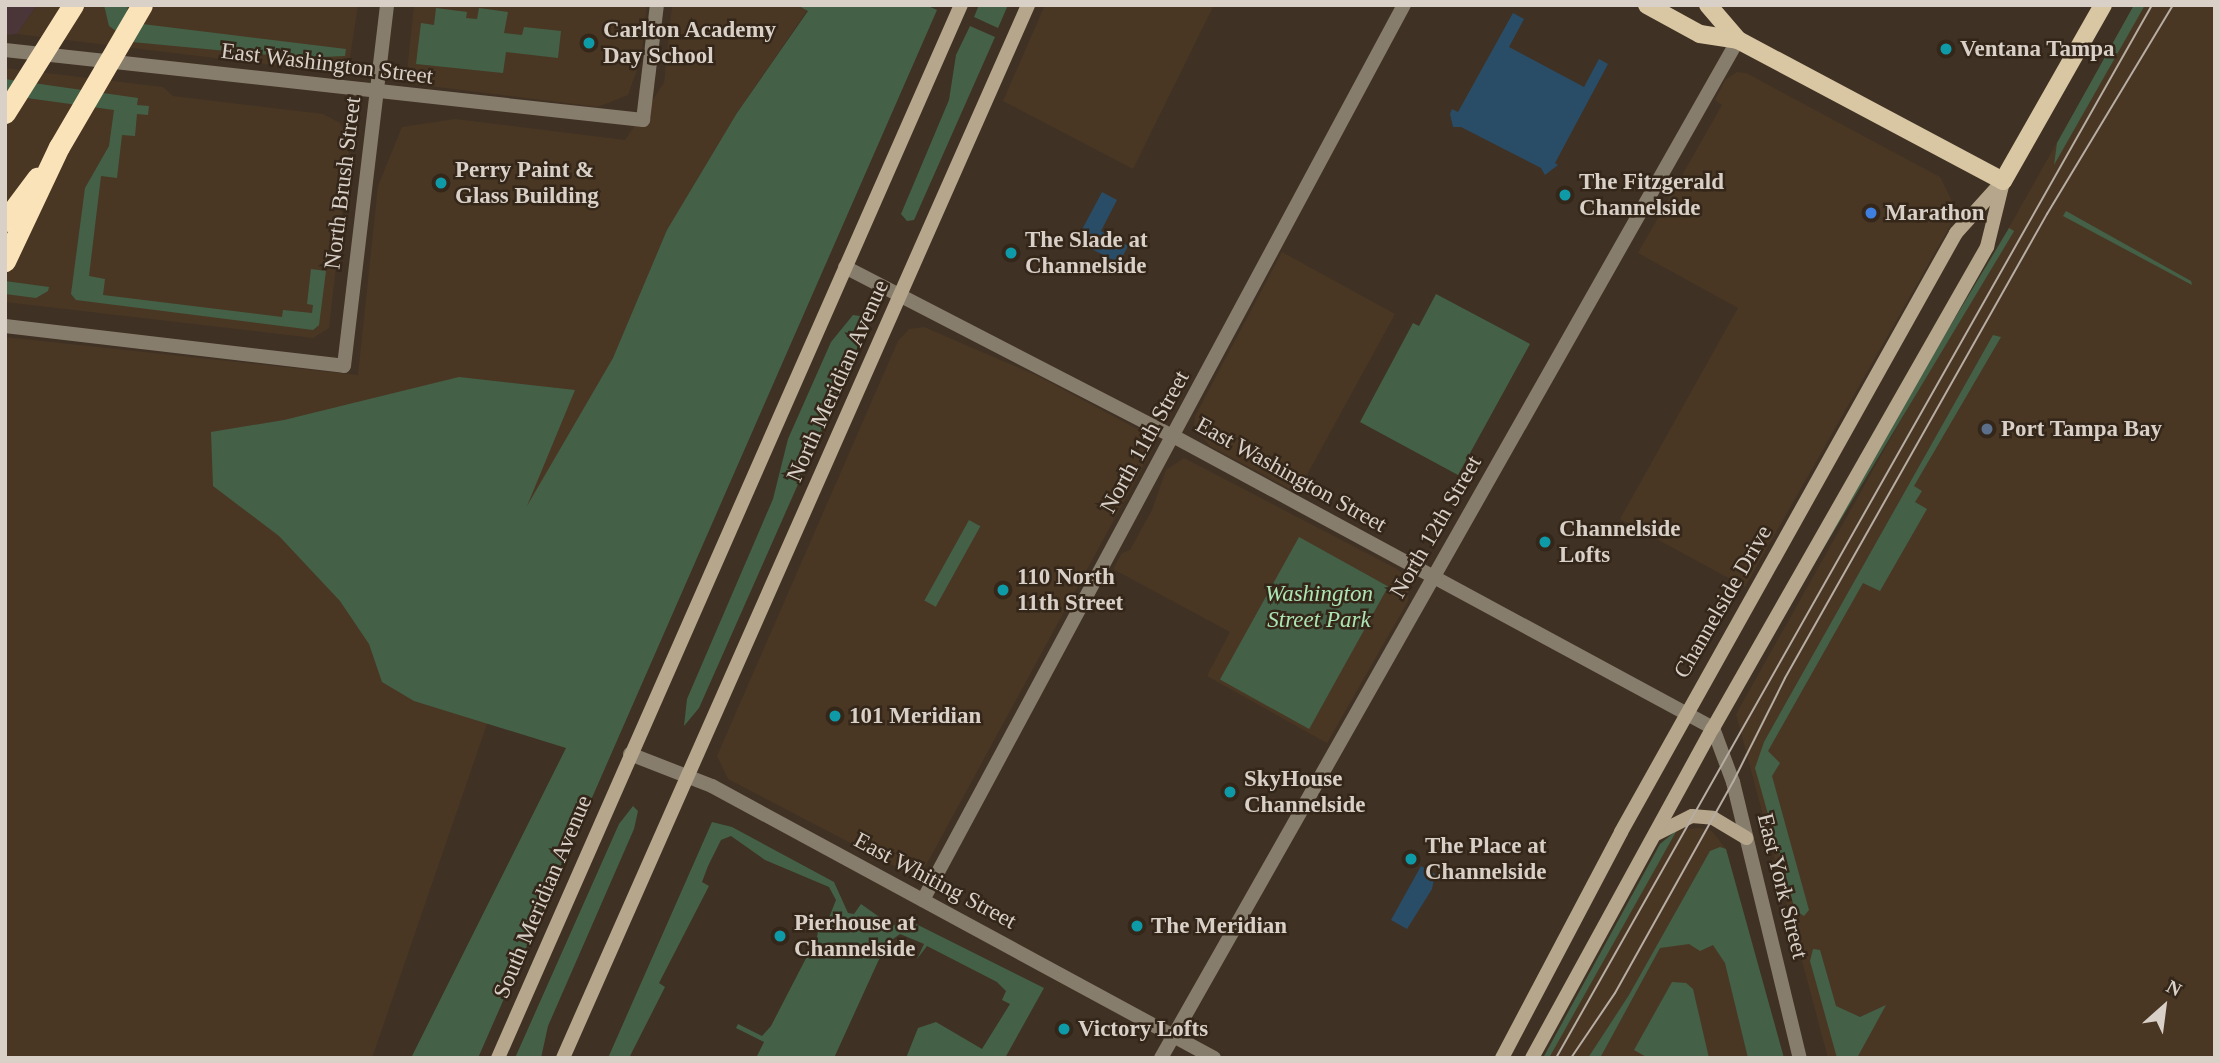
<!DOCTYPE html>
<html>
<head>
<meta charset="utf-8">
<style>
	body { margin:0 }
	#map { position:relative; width:2220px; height:1063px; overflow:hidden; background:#3f3124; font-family:"Times New Roman",serif }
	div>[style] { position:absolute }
	.built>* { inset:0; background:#493724 }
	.education>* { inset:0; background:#4a3638 }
	.green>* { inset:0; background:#446147; transform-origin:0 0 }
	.water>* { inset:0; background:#2a4d67 }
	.minor>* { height:14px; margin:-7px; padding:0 7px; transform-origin:7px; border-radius:7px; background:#877d6d }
	.secondary>* { height:14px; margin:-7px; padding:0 7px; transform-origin:7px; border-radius:7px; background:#b5a68c }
	.primary>* { height:18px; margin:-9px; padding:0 9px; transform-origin:9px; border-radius:9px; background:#d9c6a3 }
	.motorway>* { height:21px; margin:-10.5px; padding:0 10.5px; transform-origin:10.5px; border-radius:10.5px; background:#fae2b9 }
	.tram>* { height:2px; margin:-1px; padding:0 1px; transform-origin:1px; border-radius:1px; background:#b7ada3 }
	.motorway-bridge>* { height:21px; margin:-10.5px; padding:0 10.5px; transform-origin:10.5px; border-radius:10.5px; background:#fae2b9 }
	.dots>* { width:19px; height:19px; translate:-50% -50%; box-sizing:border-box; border:4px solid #34271a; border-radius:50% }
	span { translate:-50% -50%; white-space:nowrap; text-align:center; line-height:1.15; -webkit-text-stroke:5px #34271a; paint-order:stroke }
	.poi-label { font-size:23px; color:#d9d0c8; font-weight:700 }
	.left { translate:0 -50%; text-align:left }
	.street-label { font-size:23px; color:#d9d0c8 }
	.park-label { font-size:23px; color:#ade5b2; font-style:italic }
	.frame { position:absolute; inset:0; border:7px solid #d9d0c8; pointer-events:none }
	.north { position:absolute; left:2129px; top:972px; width:70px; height:70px; -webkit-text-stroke:5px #34271a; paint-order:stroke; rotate:28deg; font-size:19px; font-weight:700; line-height:28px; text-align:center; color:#d9d0c8 }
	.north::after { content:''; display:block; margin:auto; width:24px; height:32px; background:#d9d0c8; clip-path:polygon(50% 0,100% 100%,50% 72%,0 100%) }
</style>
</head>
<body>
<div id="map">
	<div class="built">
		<div style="clip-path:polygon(37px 5px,358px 5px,349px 64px,289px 67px,17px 34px)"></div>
		<div style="clip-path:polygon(414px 5px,647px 5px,641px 59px,628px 95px,598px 107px,413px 84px,407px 72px)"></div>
		<div style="clip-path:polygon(672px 5px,811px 5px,737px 113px,613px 358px,372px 1058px,5px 1058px,5px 337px,358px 375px,378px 186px,402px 127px,455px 119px,625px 140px,664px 83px)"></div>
		<div style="clip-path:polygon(1045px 5px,1214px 5px,1133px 169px,1003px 101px)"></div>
		<div style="clip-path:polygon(2134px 5px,2215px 5px,2215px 1058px,1828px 1058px,1736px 714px)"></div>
		<div style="clip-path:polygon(5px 68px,163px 87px,173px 96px,323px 114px,340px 123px,350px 143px,329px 328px,313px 338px,5px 302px)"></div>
		<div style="clip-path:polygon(1737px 72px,1746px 73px,1940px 177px,1954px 205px,1950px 226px,1745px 587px,1620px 519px,1738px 308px,1638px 253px,1722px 105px,1715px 100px,1725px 80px)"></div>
		<div style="clip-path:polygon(1282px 252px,1395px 314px,1297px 493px,1210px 446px,1194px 427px,1195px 416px)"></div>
		<div style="clip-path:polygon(924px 327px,1038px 376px,1141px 431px,1152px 450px,930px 858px,924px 868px,908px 873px,728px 779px,717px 756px,898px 341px,909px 329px)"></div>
		<div style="clip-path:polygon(1184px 458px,1397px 569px,1409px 580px,1408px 601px,1327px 743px,1207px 676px,1230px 632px,1113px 569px,1122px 553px,1130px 550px,1152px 510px,1166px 470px)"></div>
		<div style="clip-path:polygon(1700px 828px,1712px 831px,1726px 849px,1784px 1058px,1543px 1058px,1660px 844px,1677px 830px)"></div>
	</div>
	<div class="education">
		<div style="clip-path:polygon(5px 5px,37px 5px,17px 34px,5px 35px)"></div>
	</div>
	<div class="green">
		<div style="clip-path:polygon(104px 5px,128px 5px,126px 22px,346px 49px,345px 56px,300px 58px,132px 42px,109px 26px)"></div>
		<div style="clip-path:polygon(797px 5px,926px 5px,937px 10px,478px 1058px,411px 1058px,566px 748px,414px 701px,382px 682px,369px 644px,340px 601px,279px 536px,213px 486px,211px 432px,284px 420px,459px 377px,575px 390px,527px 506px,613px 358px,667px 230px,737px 113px,808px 11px)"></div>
		<div style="clip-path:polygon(979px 5px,1008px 5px,998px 28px,974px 17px)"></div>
		<div style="clip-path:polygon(2134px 5px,2145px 5px,2054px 165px,2057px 143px)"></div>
		<div style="clip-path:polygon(436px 8px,467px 12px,466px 18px,477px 19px,479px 8px,508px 12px,504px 33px,522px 35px,524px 27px,561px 31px,558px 58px,506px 52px,503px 73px,416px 64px,421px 23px,434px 25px)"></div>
		<div style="clip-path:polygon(970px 26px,995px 37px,914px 220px,907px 221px,901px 214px,949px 100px,956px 55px)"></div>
		<div style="clip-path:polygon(5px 79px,138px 98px,137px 105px,149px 106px,148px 115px,137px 114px,135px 136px,122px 135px,117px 178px,101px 176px,89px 276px,105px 279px,103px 295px,282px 317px,283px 310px,312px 313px,313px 305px,307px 304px,311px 269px,326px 271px,319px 325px,313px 330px,76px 300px,71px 294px,85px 188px,109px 146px,114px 110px,5px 95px)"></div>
		<div style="clip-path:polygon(2066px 211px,2191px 281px,2192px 285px,2063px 216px)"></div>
		<div style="left:2009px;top:228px;width:6px;height:543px;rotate:31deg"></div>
		<div style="clip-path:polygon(5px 281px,49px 287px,48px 291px,36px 298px,5px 294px)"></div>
		<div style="clip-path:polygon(1436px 294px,1530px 344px,1458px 475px,1360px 422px,1413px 323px,1419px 326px)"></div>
		<div style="clip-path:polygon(853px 315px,860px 316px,857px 351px,699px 708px,684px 726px,687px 699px,773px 499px,788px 439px,831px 342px)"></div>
		<div style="clip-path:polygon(1993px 335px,2001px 337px,1914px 486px,1922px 491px,1915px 502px,1927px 509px,1880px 591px,1863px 583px,1768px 751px,1780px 763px,1772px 776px,1809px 910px,1804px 916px,1795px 910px,1755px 768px,1764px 742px)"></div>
		<div style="left:969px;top:520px;width:13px;height:92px;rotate:29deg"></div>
		<div style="left:1299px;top:537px;width:102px;height:163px;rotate:29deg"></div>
		<div style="clip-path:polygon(633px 806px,638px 811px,634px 829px,548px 1026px,541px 1058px,515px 1058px,619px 824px)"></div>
		<div style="clip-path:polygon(712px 822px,732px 827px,834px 882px,848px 913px,854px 914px,861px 904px,892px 926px,908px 920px,1044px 988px,1005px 1058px,906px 1058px,918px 1028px,936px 1022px,982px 1049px,1010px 1004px,1002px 1000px,1006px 991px,997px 982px,927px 946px,917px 959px,924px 944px,900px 934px,886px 944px,834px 1058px,756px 1058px,764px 1042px,736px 1028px,738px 1024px,762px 1036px,771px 1026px,817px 937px,819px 926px,811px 921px,826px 925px,836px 900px,829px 887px,765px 860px,731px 836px,721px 840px,708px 866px,702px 882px,709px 886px,659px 983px,665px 987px,629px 1058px,608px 1058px)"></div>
		<div style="clip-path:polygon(1677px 830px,1549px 1058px,1543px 1058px,1660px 844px)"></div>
		<div style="clip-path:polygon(1720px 847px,1726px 849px,1784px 1058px,1748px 1058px,1725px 963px,1713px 945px,1700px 951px,1689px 944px,1660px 948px,1600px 1058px,1588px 1058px,1629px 995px,1710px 851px)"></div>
		<div style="clip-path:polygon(1813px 949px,1820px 950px,1836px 1006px,1860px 1017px,1886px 1005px,1857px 1058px,1837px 1058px,1810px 961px)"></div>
		<div style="clip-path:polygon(1672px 982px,1686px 983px,1693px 989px,1709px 1058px,1648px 1058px,1634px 1050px)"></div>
	</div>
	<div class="water">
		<div style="clip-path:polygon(1513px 13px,1524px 19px,1509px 47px,1584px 87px,1599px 59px,1608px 64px,1555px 163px,1558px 165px,1545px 175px,1541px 168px,1461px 127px,1453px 127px,1450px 114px,1452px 109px,1458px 112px)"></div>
		<div style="clip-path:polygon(1102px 192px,1117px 200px,1101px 231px,1128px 246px,1119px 263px,1076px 241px)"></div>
		<div style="clip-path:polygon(1421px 866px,1435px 874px,1432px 889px,1407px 929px,1391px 920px)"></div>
	</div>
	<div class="minor">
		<div style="left:5px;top:50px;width:642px;rotate:6.26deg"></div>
		<div style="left:643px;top:120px;width:116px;rotate:-83.1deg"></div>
		<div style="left:845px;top:267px;width:371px;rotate:27.3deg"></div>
		<div style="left:1175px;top:437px;width:612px;rotate:28.41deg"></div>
		<div style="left:1713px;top:728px;width:58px;rotate:69.7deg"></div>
		<div style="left:1733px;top:782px;width:284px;rotate:76.4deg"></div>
		<div style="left:5px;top:326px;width:341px;rotate:6.7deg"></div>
		<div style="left:344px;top:366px;width:364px;rotate:-83.2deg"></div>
		<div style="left:630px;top:754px;width:88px;rotate:21.3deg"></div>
		<div style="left:712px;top:786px;width:571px;rotate:28.45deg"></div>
		<div style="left:923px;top:900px;width:1016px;rotate:-61.75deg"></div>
		<div style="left:1161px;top:1058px;width:1170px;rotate:-60.46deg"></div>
	</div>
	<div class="secondary">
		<div style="left:1656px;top:834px;width:40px;rotate:-26.6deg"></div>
		<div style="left:1692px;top:816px;width:21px;rotate:5deg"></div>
		<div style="left:1713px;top:818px;width:39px;rotate:31deg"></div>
		<div style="left:498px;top:1058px;width:1150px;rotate:-66.27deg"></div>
		<div style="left:563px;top:1058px;width:1151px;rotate:-66.17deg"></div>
		<div style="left:1502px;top:1058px;width:255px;rotate:-62.2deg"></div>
		<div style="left:1621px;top:832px;width:686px;rotate:-60.78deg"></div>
		<div style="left:1956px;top:233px;width:70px;rotate:-47.9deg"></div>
		<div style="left:1532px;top:1058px;width:376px;rotate:-61.3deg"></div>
		<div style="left:1713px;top:728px;width:554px;rotate:-60.33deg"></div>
		<div style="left:1987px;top:247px;width:63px;rotate:-76.2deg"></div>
	</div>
	<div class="primary">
		<div style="left:1647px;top:5px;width:60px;rotate:28.7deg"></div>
		<div style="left:1700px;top:34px;width:38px;rotate:9deg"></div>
		<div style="left:1738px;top:40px;width:300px;rotate:28deg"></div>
		<div style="left:2003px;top:181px;width:202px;rotate:-60.4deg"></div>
		<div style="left:1708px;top:5px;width:46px;rotate:49.4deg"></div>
	</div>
	<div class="motorway">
		<div style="left:5px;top:221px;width:54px;rotate:-53.3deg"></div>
		<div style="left:5px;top:261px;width:126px;rotate:-64.7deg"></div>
	</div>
	<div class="tram">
		<div style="left:1556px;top:1058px;width:1210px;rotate:-60.49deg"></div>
		<div style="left:1571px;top:1058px;width:78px;rotate:-55.9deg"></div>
		<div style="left:1615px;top:993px;width:242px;rotate:-60.8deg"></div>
		<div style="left:1733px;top:782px;width:116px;rotate:-63.4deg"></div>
		<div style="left:1785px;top:678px;width:533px;rotate:-60.55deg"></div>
		<div style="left:2047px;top:214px;width:244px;rotate:-58.9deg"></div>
	</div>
	<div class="motorway-bridge">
		<div style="left:5px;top:113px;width:128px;rotate:-57.8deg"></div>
		<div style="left:59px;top:147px;width:164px;rotate:-59.7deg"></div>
	</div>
	<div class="dots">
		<div style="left:589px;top:43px;background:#0f9aa8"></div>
		<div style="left:1946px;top:49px;background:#0f9aa8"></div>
		<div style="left:441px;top:183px;background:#0f9aa8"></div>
		<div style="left:1565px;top:195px;background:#0f9aa8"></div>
		<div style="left:1871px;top:213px;background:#3f7fe0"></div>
		<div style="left:1011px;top:253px;background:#0f9aa8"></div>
		<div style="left:1987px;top:429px;background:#5c6f8a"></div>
		<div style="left:1545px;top:542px;background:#0f9aa8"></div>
		<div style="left:1003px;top:590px;background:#0f9aa8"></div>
		<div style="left:835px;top:716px;background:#0f9aa8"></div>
		<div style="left:1230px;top:792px;background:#0f9aa8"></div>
		<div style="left:1411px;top:859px;background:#0f9aa8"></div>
		<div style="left:1137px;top:926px;background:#0f9aa8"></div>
		<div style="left:780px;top:936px;background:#0f9aa8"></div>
		<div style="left:1064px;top:1029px;background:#0f9aa8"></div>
	</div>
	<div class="poi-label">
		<span class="left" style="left:603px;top:43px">Carlton Academy<br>Day School</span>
		<span class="left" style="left:1960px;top:49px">Ventana Tampa</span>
		<span class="left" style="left:455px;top:183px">Perry Paint &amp;<br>Glass Building</span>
		<span class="left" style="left:1579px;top:195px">The Fitzgerald<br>Channelside</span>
		<span class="left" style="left:1885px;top:213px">Marathon</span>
		<span class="left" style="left:1025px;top:253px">The Slade at<br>Channelside</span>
		<span class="left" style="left:2001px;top:429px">Port Tampa Bay</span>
		<span class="left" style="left:1559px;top:542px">Channelside<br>Lofts</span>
		<span class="left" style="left:1017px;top:590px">110 North<br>11th Street</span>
		<span class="left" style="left:849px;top:716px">101 Meridian</span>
		<span class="left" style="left:1244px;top:792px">SkyHouse<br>Channelside</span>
		<span class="left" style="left:1425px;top:859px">The Place at<br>Channelside</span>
		<span class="left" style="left:794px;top:936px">Pierhouse at<br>Channelside</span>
		<span class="left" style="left:1151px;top:926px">The Meridian</span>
		<span class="left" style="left:1078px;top:1029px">Victory Lofts</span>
	</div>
	<div class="street-label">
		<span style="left:327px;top:64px;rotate:7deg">East Washington Street</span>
		<span style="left:343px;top:183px;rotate:-83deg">North Brush Street</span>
		<span style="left:838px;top:381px;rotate:-66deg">North Meridian Avenue</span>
		<span style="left:1145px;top:442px;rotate:-61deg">North 11th Street</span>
		<span style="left:1291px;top:475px;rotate:29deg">East Washington Street</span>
		<span style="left:1436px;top:527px;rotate:-60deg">North 12th Street</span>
		<span style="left:1723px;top:602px;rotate:-60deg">Channelside Drive</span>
		<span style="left:935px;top:881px;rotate:28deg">East Whiting Street</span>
		<span style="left:1782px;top:886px;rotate:76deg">East York Street</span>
		<span style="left:543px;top:897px;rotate:-67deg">South Meridian Avenue</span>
	</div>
	<div class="park-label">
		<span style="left:1319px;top:607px">Washington<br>Street Park</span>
	</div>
	<div class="frame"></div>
	<div class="north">N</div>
</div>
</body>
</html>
